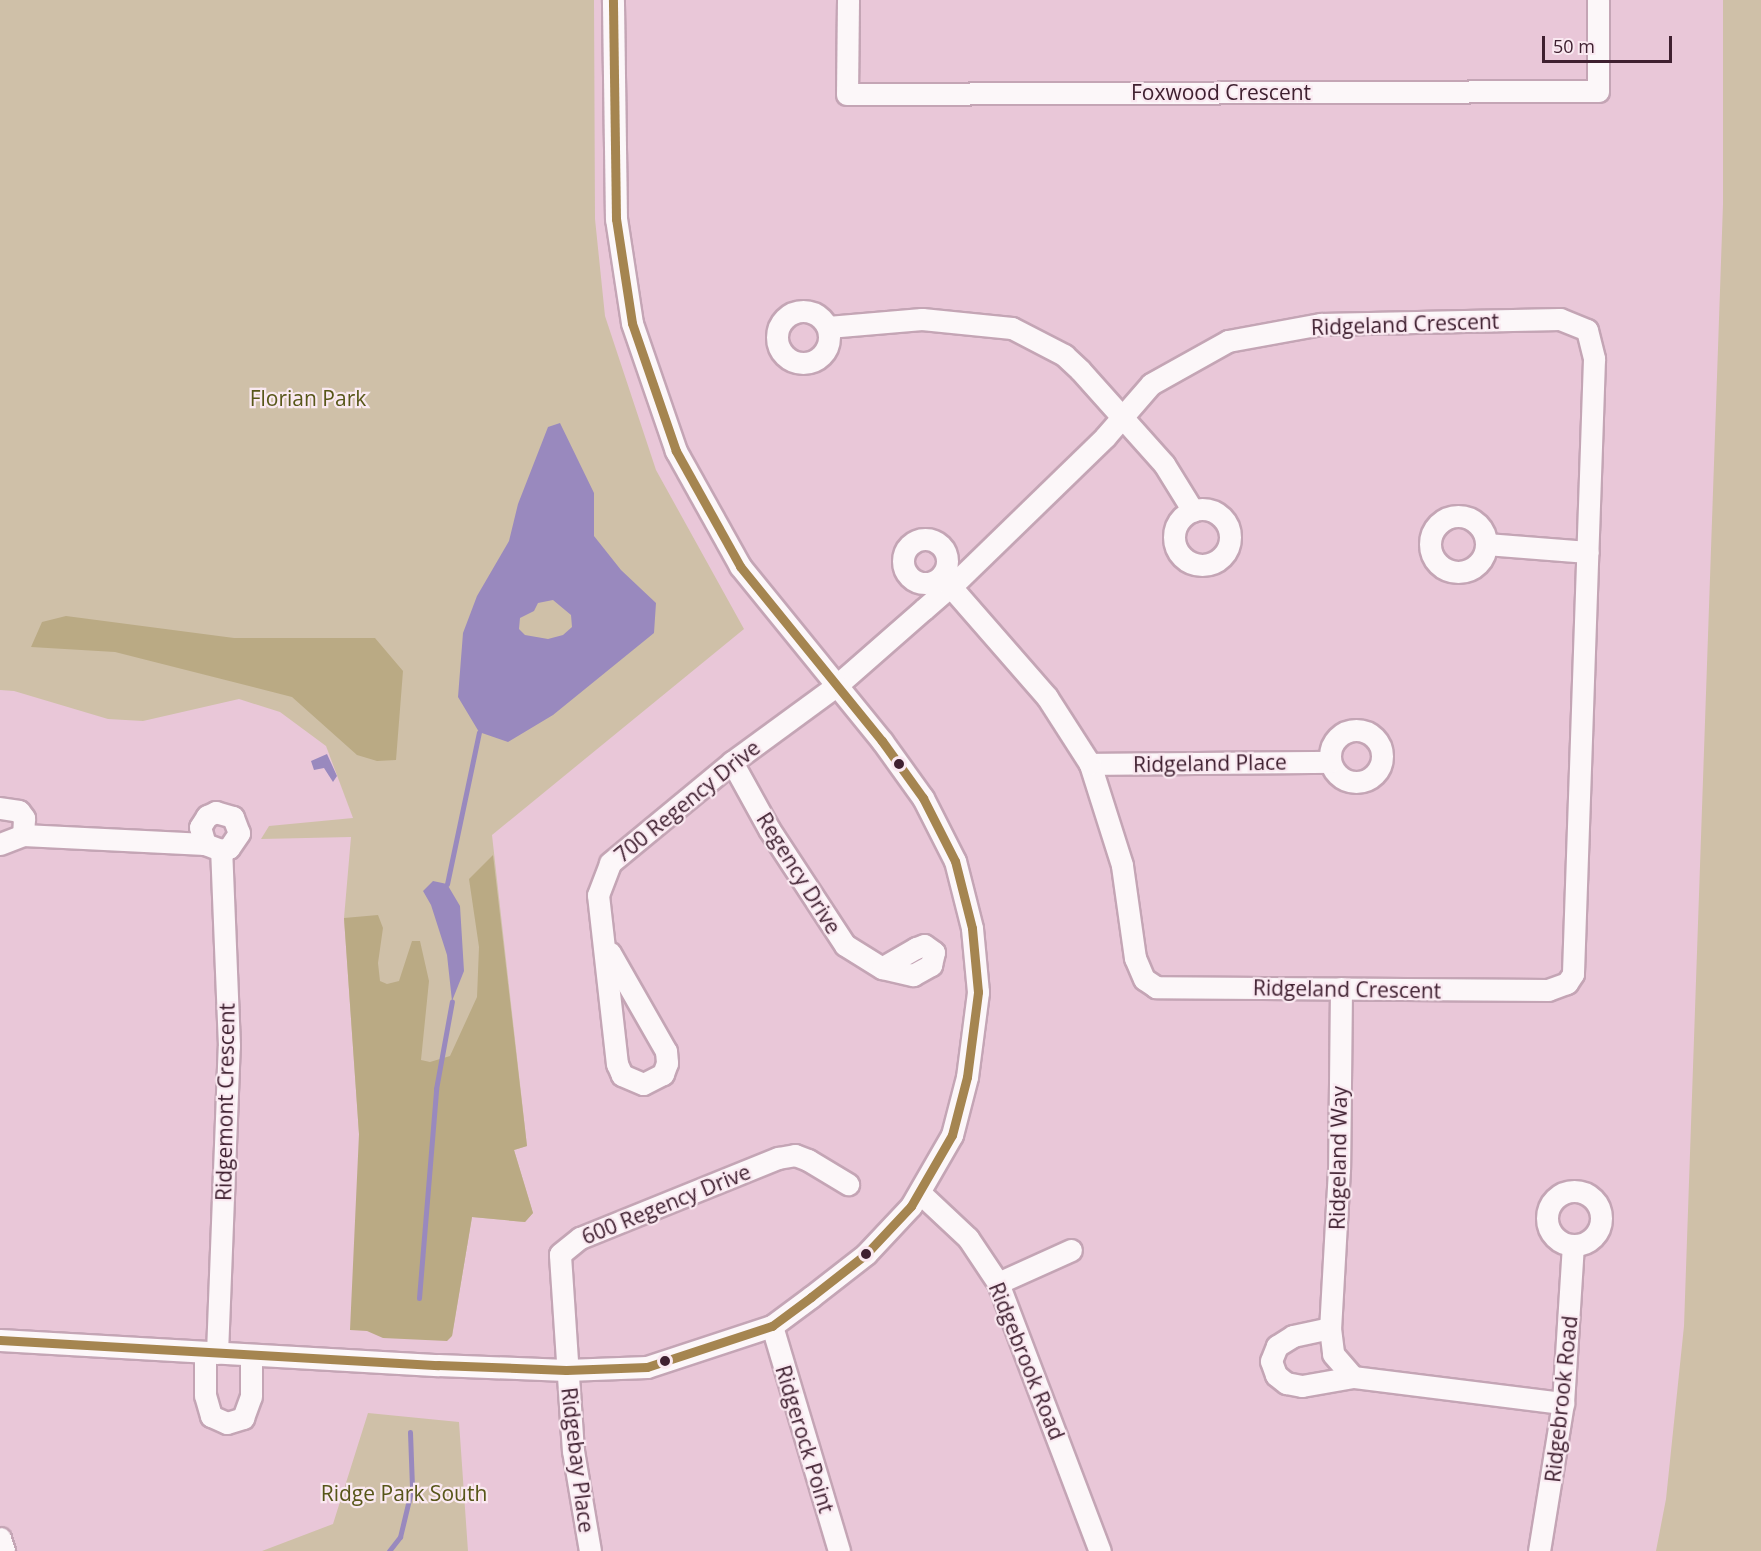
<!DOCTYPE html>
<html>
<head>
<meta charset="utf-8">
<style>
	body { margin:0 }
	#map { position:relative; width:1761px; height:1551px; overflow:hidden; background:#e9c7d8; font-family:"Open Sans",sans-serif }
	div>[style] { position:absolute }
	.green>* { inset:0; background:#cfc0a8 }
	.forest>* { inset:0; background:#baaa84 }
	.water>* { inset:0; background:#9989be }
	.stream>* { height:5px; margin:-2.5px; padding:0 2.5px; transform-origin:2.5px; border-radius:2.5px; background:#9989be }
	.roads { filter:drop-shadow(2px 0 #c4a5b5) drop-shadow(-2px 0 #c4a5b5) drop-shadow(0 2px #c4a5b5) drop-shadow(0 -2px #c4a5b5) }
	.minor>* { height:21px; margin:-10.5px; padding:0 10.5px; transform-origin:10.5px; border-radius:10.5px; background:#fcf7f9 }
	.minor>.ring { margin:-10.5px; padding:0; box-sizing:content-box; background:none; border:21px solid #fcf7f9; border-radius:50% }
	.bus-1>* { height:9px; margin:-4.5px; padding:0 4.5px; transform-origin:4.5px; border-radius:4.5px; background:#a58550 }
	.dots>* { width:16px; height:16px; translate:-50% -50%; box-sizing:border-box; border:3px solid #fae9f1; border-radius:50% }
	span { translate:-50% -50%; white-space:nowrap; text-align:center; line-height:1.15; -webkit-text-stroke:4.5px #fae9f1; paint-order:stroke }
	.street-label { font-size:21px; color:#3f2030 }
	.park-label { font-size:21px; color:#575619 }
	.scale { position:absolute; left:1542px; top:36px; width:130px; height:27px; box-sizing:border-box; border:3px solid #3f2030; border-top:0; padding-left:8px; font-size:18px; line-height:21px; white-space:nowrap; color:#3f2030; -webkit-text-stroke:4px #fae9f1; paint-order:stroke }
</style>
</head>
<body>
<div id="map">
	<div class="green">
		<div style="clip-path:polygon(0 0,594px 0,595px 219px,605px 316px,656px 470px,744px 629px,492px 835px,527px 1146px,514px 1150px,533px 1213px,525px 1222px,472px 1217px,452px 1336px,359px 1134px,344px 918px,351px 837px,261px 839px,269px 826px,353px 818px,326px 746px,280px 712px,239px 699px,143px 721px,108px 719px,14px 691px,0 690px)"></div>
		<div style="clip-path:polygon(1723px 0,1761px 0,1761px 1551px,1656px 1551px,1666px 1499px,1684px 1326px,1723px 204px)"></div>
		<div style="clip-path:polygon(368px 1413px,459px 1422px,468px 1551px,262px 1551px,333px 1524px)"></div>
	</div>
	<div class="forest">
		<div style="clip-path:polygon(66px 616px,234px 638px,375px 638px,403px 671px,396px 760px,377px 761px,357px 755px,292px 697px,115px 652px,31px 647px,42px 622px)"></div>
		<div style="clip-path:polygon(493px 855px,527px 1146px,514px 1150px,533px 1213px,525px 1222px,472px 1217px,452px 1336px,447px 1341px,383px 1338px,367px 1331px,350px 1330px,359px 1134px,344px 918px,378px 915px,383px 928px,378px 963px,380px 981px,387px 984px,399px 981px,412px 941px,420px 941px,429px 981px,421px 1060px,430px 1062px,450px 1056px,477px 997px,479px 947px,469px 879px)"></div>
	</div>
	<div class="water">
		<div style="clip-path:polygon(evenodd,560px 423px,594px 493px,594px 536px,621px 570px,656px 603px,654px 633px,553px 715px,508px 742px,479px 732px,458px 697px,463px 633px,477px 596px,509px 541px,518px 504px,548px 427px,560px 423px,553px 600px,571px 615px,572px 627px,563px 635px,548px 639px,525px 635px,519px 629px,520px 618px,534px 611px,538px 603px,553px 600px)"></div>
		<div style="clip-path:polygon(327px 754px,337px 776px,333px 782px,324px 768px,314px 770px,311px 761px)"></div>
		<div style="clip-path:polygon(433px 881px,447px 884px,460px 906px,464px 971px,452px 1001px,447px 955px,431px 905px,423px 891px)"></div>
	</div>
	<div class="stream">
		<div style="left:447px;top:884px;width:155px;rotate:-78.1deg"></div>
		<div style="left:419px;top:1298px;width:210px;rotate:-85.3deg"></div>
		<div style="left:436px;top:1089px;width:89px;rotate:-79.7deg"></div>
		<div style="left:389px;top:1551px;width:18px;rotate:-52deg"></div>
		<div style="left:400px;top:1537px;width:51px;rotate:-76.5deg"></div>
		<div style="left:412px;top:1487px;width:55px;rotate:-92.1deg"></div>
	</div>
	<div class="roads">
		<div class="minor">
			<div style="left:848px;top:0;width:94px;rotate:90.6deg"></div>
			<div style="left:847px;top:94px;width:751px;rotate:-0.23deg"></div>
			<div style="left:1598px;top:91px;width:91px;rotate:-90deg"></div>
			<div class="ring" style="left:777px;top:311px;width:31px;height:31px"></div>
			<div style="left:828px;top:327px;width:94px;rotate:-4.9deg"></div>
			<div style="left:922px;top:319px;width:90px;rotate:5.7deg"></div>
			<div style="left:1012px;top:328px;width:59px;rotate:27.4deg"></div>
			<div style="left:1064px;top:355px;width:22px;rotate:43deg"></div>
			<div style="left:1080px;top:370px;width:126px;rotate:48.2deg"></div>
			<div style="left:1164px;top:464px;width:55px;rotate:58.3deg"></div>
			<div class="ring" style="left:1174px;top:509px;width:35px;height:35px"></div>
			<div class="ring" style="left:1430px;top:516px;width:35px;height:35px"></div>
			<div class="ring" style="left:903px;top:539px;width:23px;height:23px"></div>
			<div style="left:1486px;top:544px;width:102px;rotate:4.5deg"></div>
			<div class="ring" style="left:1330px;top:730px;width:31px;height:31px"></div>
			<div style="left:732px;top:762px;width:77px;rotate:61.1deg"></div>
			<div style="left:769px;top:829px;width:139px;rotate:56.8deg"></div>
			<div style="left:845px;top:945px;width:44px;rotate:31.9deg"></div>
			<div style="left:882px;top:968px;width:32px;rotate:13deg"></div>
			<div style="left:913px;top:975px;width:21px;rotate:-29deg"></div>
			<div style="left:931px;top:965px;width:13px;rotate:-77deg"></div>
			<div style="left:934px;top:952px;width:12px;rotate:-145deg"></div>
			<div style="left:924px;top:945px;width:9px;rotate:159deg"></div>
			<div style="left:916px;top:948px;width:39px;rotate:150deg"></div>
			<div style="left:1090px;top:764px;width:240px;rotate:-0.5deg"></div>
			<div style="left:0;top:808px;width:19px;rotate:9deg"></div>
			<div style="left:19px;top:811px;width:9px;rotate:54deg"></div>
			<div style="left:24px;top:818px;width:17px;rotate:93deg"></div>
			<div style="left:0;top:844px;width:25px;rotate:-21deg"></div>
			<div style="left:23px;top:835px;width:182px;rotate:2.8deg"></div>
			<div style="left:205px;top:844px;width:17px;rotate:21deg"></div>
			<div style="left:221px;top:850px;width:8px;rotate:-14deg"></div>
			<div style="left:229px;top:848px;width:18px;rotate:-56deg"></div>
			<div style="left:239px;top:833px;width:17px;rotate:-111deg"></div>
			<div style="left:233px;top:817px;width:18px;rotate:-164deg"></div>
			<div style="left:216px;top:812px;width:10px;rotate:156deg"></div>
			<div style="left:207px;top:816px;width:13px;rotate:122deg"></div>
			<div style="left:200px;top:827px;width:18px;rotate:74deg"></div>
			<div style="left:605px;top:951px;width:5px;rotate:22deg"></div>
			<div style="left:610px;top:953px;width:113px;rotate:60.3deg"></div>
			<div style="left:666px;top:1051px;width:12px;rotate:85deg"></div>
			<div style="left:667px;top:1063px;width:12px;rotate:110deg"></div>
			<div style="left:663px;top:1074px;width:22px;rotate:153deg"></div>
			<div style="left:643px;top:1084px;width:23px;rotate:-157deg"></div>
			<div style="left:622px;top:1075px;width:12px;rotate:-114deg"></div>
			<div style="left:617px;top:1064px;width:170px;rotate:-96.4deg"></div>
			<div style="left:598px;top:895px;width:34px;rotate:-69deg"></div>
			<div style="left:610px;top:863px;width:158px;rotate:-39.6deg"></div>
			<div style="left:732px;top:762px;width:129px;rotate:-36.2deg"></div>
			<div style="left:836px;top:686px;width:117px;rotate:-41.2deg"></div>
			<div style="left:924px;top:609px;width:35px;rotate:-41deg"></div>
			<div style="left:950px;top:586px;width:7px;rotate:-34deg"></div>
			<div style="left:956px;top:582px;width:208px;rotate:-44.2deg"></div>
			<div style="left:1105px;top:437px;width:70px;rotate:-49deg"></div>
			<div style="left:1151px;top:384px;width:88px;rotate:-29.2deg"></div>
			<div style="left:1228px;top:341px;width:95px;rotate:-10.4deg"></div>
			<div style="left:1321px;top:324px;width:239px;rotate:-1.2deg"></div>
			<div style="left:1560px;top:319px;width:29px;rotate:22deg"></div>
			<div style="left:1587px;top:330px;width:30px;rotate:76deg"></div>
			<div style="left:1594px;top:359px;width:615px;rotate:91.96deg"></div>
			<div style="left:1573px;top:974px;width:11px;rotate:124deg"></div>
			<div style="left:1567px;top:983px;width:20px;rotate:160deg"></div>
			<div style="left:1548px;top:990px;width:392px;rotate:-179.6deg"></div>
			<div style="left:1156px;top:987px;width:14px;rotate:-146deg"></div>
			<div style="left:1144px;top:979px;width:23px;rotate:-113deg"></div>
			<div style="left:1135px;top:958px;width:94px;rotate:-98deg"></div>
			<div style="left:1122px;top:865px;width:106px;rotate:-107.6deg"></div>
			<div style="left:1090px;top:764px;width:80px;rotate:-122.7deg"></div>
			<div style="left:1047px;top:697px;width:147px;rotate:-131.1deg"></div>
			<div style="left:950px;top:586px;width:13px;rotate:-132deg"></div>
			<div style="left:1341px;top:988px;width:181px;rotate:90.6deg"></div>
			<div style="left:1339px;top:1169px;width:159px;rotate:93.2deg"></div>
			<div style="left:1330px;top:1328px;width:26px;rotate:83deg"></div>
			<div style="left:1333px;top:1354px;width:30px;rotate:49deg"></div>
			<div style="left:1353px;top:1377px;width:212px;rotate:7.1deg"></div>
			<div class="ring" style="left:1547px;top:1191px;width:33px;height:33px"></div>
			<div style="left:920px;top:1193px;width:66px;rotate:43.2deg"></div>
			<div style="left:968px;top:1238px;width:54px;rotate:56.3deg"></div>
			<div style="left:998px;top:1283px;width:287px;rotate:69.2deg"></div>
			<div style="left:998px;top:1283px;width:80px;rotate:-24.3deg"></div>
			<div style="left:772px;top:1326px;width:235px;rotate:73.4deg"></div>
			<div style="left:1330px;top:1328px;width:38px;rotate:168deg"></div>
			<div style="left:1293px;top:1336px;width:19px;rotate:148deg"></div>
			<div style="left:1277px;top:1346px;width:16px;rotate:112deg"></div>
			<div style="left:1271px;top:1361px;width:15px;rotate:70deg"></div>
			<div style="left:1276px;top:1375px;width:13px;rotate:39deg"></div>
			<div style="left:1286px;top:1383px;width:16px;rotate:11deg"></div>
			<div style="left:1302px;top:1386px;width:52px;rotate:-10deg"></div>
			<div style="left:0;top:1340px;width:439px;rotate:3.3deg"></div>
			<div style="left:438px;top:1365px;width:128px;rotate:2.2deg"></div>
			<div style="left:566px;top:1370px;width:81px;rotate:-2.1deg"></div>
			<div style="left:647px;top:1367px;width:132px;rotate:-18.2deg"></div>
			<div style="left:772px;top:1326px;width:49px;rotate:-36.6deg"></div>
			<div style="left:811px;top:1297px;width:70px;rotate:-38deg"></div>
			<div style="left:866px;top:1254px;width:66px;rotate:-46.8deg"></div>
			<div style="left:911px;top:1206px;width:82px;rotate:-60deg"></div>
			<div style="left:952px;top:1135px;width:60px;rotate:-75.5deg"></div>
			<div style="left:967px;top:1077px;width:86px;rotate:-82.6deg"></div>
			<div style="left:978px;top:992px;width:64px;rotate:-95.4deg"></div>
			<div style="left:972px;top:928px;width:69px;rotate:-104.2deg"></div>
			<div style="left:955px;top:861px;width:71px;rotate:-116.9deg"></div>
			<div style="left:923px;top:798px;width:70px;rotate:-125.7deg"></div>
			<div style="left:882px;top:741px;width:225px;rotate:-129.1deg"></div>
			<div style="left:740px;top:566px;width:132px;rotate:-119.1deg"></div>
			<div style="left:676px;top:451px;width:135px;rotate:-109deg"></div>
			<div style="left:632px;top:323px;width:105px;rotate:-98.7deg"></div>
			<div style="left:616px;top:219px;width:219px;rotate:-90.8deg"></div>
			<div style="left:205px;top:1353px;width:42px;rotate:90deg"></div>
			<div style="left:205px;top:1395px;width:22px;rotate:74deg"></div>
			<div style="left:211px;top:1416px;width:17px;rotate:24deg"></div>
			<div style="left:227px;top:1423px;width:17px;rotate:-17deg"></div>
			<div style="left:243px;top:1418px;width:23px;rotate:-70deg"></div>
			<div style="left:251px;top:1396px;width:41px;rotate:-90deg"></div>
			<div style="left:217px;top:1353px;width:307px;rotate:-87.8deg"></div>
			<div style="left:229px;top:1046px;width:196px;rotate:-92.3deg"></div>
			<div style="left:0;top:1538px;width:14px;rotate:73deg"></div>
			<div style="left:590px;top:1551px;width:101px;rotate:-99.6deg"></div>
			<div style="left:573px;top:1451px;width:197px;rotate:-93.8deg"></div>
			<div style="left:560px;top:1254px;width:26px;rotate:-39deg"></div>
			<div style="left:580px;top:1238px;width:214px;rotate:-22deg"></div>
			<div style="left:778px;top:1158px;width:17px;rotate:-10deg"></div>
			<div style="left:795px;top:1155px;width:14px;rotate:21deg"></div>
			<div style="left:808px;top:1160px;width:47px;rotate:31deg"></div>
			<div style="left:1539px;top:1551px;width:150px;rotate:-80.8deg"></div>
			<div style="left:1563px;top:1403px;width:158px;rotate:-86.4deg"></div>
		</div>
	</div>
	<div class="bus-1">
		<div style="left:0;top:1340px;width:439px;rotate:3.3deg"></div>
		<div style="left:438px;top:1365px;width:128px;rotate:2.2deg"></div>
		<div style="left:566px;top:1370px;width:81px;rotate:-2.1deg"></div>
		<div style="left:647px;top:1367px;width:132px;rotate:-18.2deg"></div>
		<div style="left:772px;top:1326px;width:49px;rotate:-36.6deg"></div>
		<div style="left:811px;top:1297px;width:70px;rotate:-38deg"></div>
		<div style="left:866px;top:1254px;width:66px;rotate:-46.8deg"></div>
		<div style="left:911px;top:1206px;width:82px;rotate:-60deg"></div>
		<div style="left:952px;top:1135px;width:60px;rotate:-75.5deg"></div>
		<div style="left:967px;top:1077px;width:86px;rotate:-82.6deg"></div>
		<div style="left:978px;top:992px;width:64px;rotate:-95.4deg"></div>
		<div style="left:972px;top:928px;width:69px;rotate:-104.2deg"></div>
		<div style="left:955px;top:861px;width:71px;rotate:-116.9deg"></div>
		<div style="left:923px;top:798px;width:70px;rotate:-125.7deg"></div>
		<div style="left:882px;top:741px;width:225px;rotate:-129.1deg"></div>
		<div style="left:740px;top:566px;width:132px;rotate:-119.1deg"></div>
		<div style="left:676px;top:451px;width:135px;rotate:-109deg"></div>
		<div style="left:632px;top:323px;width:105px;rotate:-98.7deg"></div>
		<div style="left:616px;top:219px;width:219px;rotate:-90.8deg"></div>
	</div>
	<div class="dots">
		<div style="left:899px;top:764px;background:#3f2030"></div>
		<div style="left:866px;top:1254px;background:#3f2030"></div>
		<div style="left:665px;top:1361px;background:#3f2030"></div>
	</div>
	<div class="street-label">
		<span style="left:1221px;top:92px">Foxwood Crescent</span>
		<span style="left:1405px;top:324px;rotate:-2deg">Ridgeland Crescent</span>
		<span style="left:1210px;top:763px;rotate:-1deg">Ridgeland Place</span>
		<span style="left:687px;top:801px;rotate:-39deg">700 Regency Drive</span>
		<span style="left:799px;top:873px;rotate:58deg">Regency Drive</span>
		<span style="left:1347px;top:989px;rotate:1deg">Ridgeland Crescent</span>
		<span style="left:225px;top:1102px;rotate:-89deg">Ridgemont Crescent</span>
		<span style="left:1338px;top:1158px;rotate:-89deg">Ridgeland Way</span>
		<span style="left:666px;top:1204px;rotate:-22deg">600 Regency Drive</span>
		<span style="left:1027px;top:1361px;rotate:68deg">Ridgebrook Road</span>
		<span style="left:1561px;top:1399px;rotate:-84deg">Ridgebrook Road</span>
		<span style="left:805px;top:1439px;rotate:73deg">Ridgerock Point</span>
		<span style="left:578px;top:1460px;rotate:83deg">Ridgebay Place</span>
	</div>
	<div class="park-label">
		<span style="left:308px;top:398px">Florian Park</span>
		<span style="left:404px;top:1493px">Ridge Park South</span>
	</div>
	<div class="scale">50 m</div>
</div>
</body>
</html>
